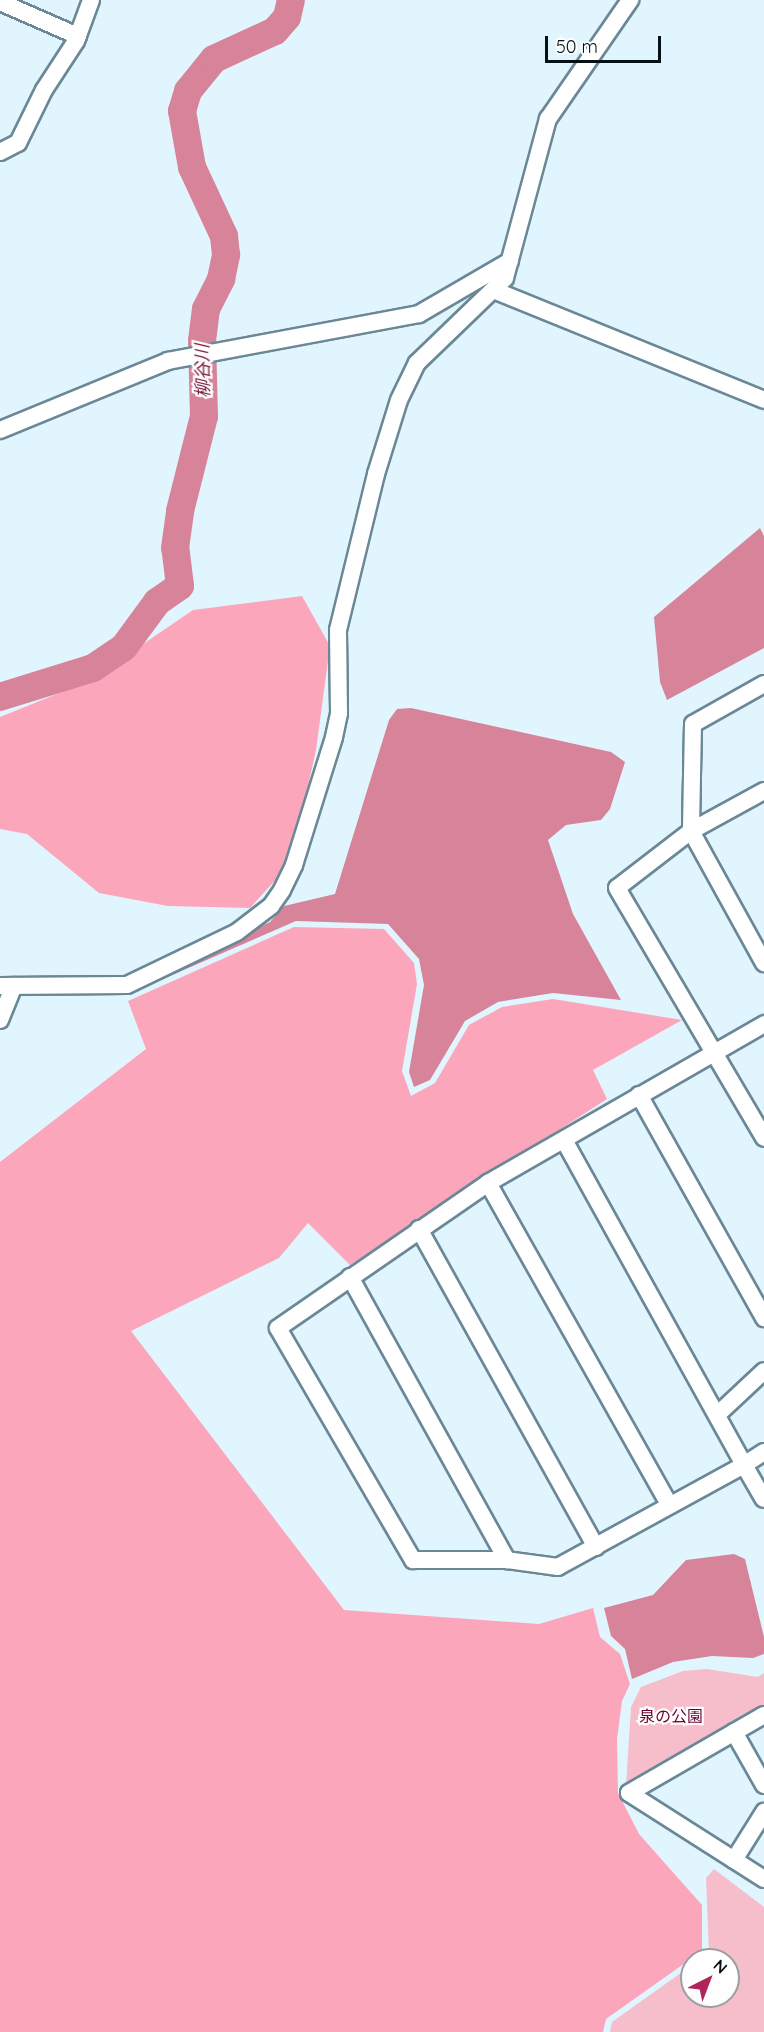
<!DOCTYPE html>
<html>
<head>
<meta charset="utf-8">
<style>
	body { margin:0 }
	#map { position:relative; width:764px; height:2032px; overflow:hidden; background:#e1f5fe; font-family:Quicksand,"Noto Sans JP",sans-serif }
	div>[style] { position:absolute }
	.green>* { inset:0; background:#f6bdca }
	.forest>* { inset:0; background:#fca6bc }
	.water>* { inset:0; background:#d7849a }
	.river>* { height:28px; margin:-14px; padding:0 14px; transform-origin:14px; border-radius:14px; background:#d7849a }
	.roads { filter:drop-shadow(2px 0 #6a8896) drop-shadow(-2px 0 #6a8896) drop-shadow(0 2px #6a8896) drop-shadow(0 -2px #6a8896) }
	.minor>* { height:16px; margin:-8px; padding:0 8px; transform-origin:8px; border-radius:8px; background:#fff }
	span { translate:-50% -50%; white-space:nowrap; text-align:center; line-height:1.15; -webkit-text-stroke:4.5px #fefefe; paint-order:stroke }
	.park-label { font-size:16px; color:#6c0533 }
	.water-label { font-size:18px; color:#7d1c41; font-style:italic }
	.north { position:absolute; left:680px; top:1948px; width:60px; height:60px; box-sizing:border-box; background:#fefefe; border:2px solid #9b9fa1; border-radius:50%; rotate:42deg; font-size:16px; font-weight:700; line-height:24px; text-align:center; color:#061116 }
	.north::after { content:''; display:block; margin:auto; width:21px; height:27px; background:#b1235b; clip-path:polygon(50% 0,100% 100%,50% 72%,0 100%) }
	.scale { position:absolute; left:545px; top:36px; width:116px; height:27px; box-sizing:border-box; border:3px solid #061116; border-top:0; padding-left:8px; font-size:18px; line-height:21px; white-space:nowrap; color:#061116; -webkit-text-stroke:4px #fefefe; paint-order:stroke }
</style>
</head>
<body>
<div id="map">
	<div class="green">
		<div style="clip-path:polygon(707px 1669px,758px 1677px,764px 1673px,764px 1708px,626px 1786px,631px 1707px,641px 1687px,683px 1671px)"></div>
		<div style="clip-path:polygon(714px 1869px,764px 1907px,764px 2032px,610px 2032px,612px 2022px,692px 1965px,692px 1996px,728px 1996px,728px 1960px,700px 1960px,709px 1953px,706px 1878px)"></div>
	</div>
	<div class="forest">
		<div style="clip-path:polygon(302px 596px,330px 646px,316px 750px,291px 863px,250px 908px,168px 906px,99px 893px,27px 834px,0 829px,0 717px,89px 681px,193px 610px)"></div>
		<div style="clip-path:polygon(294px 927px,384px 929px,414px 963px,417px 984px,402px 1071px,411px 1096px,435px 1083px,469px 1025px,502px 1007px,553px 999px,682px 1020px,593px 1070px,607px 1099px,350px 1265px,308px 1223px,279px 1258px,131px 1331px,344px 1610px,539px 1624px,593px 1608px,600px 1637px,620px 1654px,630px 1684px,622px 1701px,617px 1739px,618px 1793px,639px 1834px,702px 1905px,702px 1951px,606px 2019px,603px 2032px,0 2032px,0 1162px,146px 1049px,128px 1001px)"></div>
	</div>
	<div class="water">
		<div style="clip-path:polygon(760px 528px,764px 536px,764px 648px,667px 700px,660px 682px,654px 617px)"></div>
		<div style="clip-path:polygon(411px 708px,611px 752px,625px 762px,610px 809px,601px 820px,566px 825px,548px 840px,573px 914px,621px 1000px,553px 993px,498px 1002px,465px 1021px,430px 1080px,414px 1087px,409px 1072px,424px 985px,419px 959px,388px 924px,296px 921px,147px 986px,144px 980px,270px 922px,284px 906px,335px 894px,389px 720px,397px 709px)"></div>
		<div style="clip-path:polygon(734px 1554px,745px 1559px,764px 1637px,764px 1654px,753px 1658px,712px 1656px,673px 1662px,632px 1679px,625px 1649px,611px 1636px,604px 1608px,653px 1595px,686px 1560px)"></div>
	</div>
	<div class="river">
		<div style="left:0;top:697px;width:97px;rotate:-17.3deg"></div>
		<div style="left:93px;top:668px;width:37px;rotate:-34deg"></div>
		<div style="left:124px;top:647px;width:56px;rotate:-53.7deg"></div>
		<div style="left:157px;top:602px;width:28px;rotate:-35deg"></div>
		<div style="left:180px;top:586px;width:38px;rotate:-97deg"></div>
		<div style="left:175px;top:548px;width:37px;rotate:-82deg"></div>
		<div style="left:180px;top:511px;width:98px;rotate:-75.8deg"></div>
		<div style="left:204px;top:416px;width:75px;rotate:-91.5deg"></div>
		<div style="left:202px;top:341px;width:32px;rotate:-83deg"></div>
		<div style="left:206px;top:309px;width:34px;rotate:-63deg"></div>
		<div style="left:221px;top:279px;width:25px;rotate:-78deg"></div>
		<div style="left:226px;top:255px;width:19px;rotate:-96deg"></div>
		<div style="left:224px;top:236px;width:76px;rotate:-114.9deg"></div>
		<div style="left:192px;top:167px;width:57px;rotate:-100.1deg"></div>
		<div style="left:182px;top:111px;width:21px;rotate:-73deg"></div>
		<div style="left:188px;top:91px;width:41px;rotate:-50.9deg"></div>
		<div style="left:214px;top:59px;width:67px;rotate:-24.7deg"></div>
		<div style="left:275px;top:31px;width:18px;rotate:-49deg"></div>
		<div style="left:287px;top:17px;width:17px;rotate:-77deg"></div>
	</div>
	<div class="roads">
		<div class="minor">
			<div style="left:0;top:2px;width:85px;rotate:23.6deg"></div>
			<div style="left:0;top:152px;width:20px;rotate:-27deg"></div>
			<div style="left:18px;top:143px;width:59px;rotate:-63.9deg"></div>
			<div style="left:44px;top:90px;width:59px;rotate:-56.9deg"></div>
			<div style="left:76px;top:41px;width:44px;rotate:-69.9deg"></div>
			<div style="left:496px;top:291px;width:289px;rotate:22.1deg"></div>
			<div style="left:0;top:430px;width:182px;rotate:-22.3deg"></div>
			<div style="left:168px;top:361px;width:255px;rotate:-10.6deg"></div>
			<div style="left:419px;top:314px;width:105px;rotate:-30.2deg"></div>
			<div style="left:764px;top:684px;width:81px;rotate:150.6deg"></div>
			<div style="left:693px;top:724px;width:107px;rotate:91.1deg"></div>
			<div style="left:691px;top:831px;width:151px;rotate:61.1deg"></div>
			<div style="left:764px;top:791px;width:83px;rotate:151.3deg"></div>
			<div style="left:691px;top:831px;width:93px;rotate:142.4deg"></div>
			<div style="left:617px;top:888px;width:290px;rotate:59.5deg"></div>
			<div style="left:0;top:986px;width:127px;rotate:-0.5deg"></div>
			<div style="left:127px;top:985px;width:122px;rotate:-25.7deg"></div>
			<div style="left:237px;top:932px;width:43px;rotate:-37.4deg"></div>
			<div style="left:271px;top:906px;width:19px;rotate:-55deg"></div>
			<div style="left:282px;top:890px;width:28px;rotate:-64deg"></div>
			<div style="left:294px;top:865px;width:134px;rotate:-72.6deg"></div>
			<div style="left:334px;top:737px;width:25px;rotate:-78deg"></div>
			<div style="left:339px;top:713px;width:83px;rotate:-90.7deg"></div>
			<div style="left:338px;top:630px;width:161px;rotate:-76.3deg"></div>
			<div style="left:376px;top:474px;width:77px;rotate:-72.7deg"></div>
			<div style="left:399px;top:400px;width:41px;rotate:-64.1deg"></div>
			<div style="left:417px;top:363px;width:122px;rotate:-44deg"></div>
			<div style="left:505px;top:278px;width:165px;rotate:-74.9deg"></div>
			<div style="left:548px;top:119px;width:145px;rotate:-55.4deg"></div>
			<div style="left:0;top:1020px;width:37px;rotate:-68deg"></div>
			<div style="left:639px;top:1095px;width:256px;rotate:60.7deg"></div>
			<div style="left:564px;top:1140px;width:372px;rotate:61deg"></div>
			<div style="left:744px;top:1465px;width:212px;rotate:151.3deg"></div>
			<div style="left:558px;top:1567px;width:51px;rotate:-172.2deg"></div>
			<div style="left:507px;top:1560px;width:94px;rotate:180deg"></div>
			<div style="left:413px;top:1560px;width:268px;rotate:-120.2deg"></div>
			<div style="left:278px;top:1328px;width:255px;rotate:-34.6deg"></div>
			<div style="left:488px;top:1183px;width:319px;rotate:-29.9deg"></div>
			<div style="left:488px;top:1183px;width:369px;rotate:60.6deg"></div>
			<div style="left:419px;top:1229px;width:364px;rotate:60.9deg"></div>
			<div style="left:350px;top:1277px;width:324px;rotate:61deg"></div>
			<div style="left:717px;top:1415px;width:64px;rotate:-43.1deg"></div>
			<div style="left:764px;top:1452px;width:24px;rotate:147deg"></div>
			<div style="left:744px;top:1465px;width:39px;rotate:60deg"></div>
			<div style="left:764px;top:1715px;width:156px;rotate:150deg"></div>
			<div style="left:629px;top:1793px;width:160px;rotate:32.5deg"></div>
			<div style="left:734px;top:1732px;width:61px;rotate:60.5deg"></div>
			<div style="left:734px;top:1860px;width:57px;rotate:-58deg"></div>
		</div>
	</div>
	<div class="park-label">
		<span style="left:671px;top:1716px">泉の公園</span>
	</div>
	<div class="water-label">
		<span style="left:203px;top:371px;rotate:-91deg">柳谷川</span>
	</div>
	<div class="north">N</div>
	<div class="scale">50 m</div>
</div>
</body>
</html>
